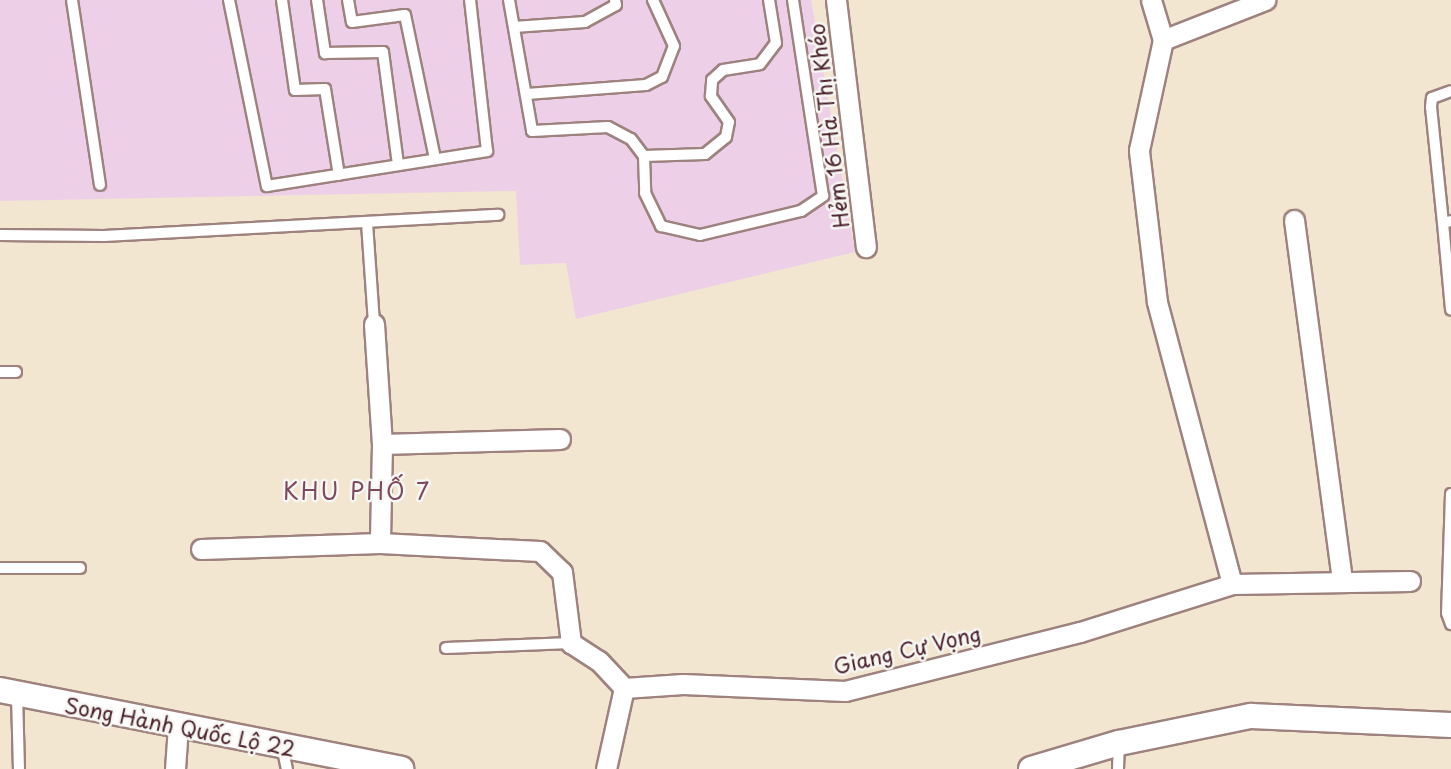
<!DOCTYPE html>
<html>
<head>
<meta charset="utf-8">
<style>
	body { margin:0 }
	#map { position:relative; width:1451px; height:769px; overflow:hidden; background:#f2e6d1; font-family:"Playpen Sans",sans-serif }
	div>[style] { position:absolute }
	.built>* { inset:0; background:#edd0e8 }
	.roads { filter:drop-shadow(2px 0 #9e827e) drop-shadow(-2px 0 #9e827e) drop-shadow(0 2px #9e827e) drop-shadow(0 -2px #9e827e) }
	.service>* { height:10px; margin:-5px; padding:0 5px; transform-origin:5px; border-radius:5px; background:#fff }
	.minor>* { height:19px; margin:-9.5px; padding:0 9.5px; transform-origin:9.5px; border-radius:9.5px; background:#fff }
	.tertiary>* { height:24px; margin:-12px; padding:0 12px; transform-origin:12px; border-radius:12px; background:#fff }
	span { translate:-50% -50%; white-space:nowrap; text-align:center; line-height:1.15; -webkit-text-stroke:5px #f6f6f2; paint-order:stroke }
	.street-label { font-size:21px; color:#4a1f2b }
	.neighbourhood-label { font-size:23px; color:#7e495c; letter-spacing:2px }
</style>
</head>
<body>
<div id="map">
	<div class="built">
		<div style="clip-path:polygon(0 0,811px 0,855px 252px,576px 319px,566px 263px,520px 265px,516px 191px,0 201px)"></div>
	</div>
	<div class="roads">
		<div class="service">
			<div style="left:72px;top:0;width:187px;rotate:81.4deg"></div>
			<div style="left:229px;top:0;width:190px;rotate:78.5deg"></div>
			<div style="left:267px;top:186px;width:223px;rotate:-9deg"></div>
			<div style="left:487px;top:151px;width:152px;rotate:-96.4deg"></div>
			<div style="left:282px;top:0;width:91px;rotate:81.8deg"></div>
			<div style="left:295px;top:90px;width:30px;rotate:-2deg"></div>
			<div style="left:325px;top:89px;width:87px;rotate:80.8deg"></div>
			<div style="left:317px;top:0;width:54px;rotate:81.4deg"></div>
			<div style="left:325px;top:53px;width:58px;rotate:-1deg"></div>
			<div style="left:383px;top:52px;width:114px;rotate:82.4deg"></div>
			<div style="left:348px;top:0;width:22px;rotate:80deg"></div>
			<div style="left:352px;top:22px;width:53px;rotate:-7.5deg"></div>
			<div style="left:405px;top:15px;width:147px;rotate:78.2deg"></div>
			<div style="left:509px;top:0;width:133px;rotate:80deg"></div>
			<div style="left:532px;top:131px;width:76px;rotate:-3deg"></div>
			<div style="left:608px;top:127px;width:26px;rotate:28deg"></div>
			<div style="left:631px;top:139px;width:21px;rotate:53deg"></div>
			<div style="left:644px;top:156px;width:37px;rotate:88deg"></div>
			<div style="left:645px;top:193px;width:37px;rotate:64deg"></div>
			<div style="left:661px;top:226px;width:40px;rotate:13deg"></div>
			<div style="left:700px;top:235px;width:104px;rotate:-13.4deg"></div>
			<div style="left:801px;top:211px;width:27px;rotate:-34deg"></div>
			<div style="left:823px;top:196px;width:198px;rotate:-98.7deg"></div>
			<div style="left:514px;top:27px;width:71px;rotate:-4deg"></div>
			<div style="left:585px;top:22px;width:35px;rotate:-29deg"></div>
			<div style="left:616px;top:5px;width:5px;rotate:-101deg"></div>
			<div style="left:527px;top:94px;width:119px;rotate:-4.3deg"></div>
			<div style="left:646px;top:85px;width:18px;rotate:-27deg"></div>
			<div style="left:662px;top:77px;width:33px;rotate:-69deg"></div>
			<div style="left:674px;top:46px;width:51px;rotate:-114.5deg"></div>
			<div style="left:644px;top:156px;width:61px;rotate:-1.9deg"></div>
			<div style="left:705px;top:154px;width:27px;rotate:-39deg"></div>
			<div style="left:726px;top:137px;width:15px;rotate:-79deg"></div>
			<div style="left:729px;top:122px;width:32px;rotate:-125deg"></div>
			<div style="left:711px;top:96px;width:16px;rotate:-86deg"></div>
			<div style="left:712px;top:80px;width:15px;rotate:-42deg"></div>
			<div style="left:723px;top:70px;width:37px;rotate:-9deg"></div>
			<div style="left:760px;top:64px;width:26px;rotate:-53deg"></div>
			<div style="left:776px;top:43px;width:44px;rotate:-99.2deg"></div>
			<div style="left:1451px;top:221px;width:8px;rotate:166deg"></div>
			<div style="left:1443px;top:223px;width:87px;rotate:84.7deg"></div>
			<div style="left:367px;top:223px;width:101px;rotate:86deg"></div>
			<div style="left:1443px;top:223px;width:117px;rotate:-95.9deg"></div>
			<div style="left:1431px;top:107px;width:9px;rotate:-84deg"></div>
			<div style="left:1432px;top:98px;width:20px;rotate:-20deg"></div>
			<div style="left:0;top:235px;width:104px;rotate:0.6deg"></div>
			<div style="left:104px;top:236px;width:395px;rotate:-3.1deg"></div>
			<div style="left:0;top:372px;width:16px"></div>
			<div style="left:1451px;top:494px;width:119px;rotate:91.9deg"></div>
			<div style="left:1447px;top:613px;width:12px;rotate:70deg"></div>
			<div style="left:0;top:568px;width:80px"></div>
			<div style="left:446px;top:648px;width:125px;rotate:-2.3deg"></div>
			<div style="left:17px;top:694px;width:75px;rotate:88.5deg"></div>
			<div style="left:282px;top:746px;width:24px;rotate:78deg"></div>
			<div style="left:1118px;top:769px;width:24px;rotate:-88deg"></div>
		</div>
		<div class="minor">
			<div style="left:836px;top:0;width:249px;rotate:83.1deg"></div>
			<div style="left:1151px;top:0;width:42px;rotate:73.3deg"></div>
			<div style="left:1294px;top:220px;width:362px;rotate:82.4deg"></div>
			<div style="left:374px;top:324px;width:120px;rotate:86.2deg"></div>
			<div style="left:382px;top:444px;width:99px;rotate:91.2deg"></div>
			<div style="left:382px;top:444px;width:178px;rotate:-1.6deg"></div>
			<div style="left:201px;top:549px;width:179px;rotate:-1.9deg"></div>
			<div style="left:380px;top:543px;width:160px;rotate:2.9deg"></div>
			<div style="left:540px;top:551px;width:30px;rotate:44deg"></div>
			<div style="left:562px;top:572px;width:72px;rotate:82.8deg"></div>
			<div style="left:571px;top:643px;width:33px;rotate:33deg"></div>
			<div style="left:599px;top:661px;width:37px;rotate:47deg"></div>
			<div style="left:1232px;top:584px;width:292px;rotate:-104.9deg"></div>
			<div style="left:1157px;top:302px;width:153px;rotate:-96.8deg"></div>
			<div style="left:1139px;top:150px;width:113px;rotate:-77.7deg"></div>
			<div style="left:1163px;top:40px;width:110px;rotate:-21.4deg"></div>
			<div style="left:175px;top:769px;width:43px;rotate:-86deg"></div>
			<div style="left:606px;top:769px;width:83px;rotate:-77.5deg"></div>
			<div style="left:624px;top:688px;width:59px;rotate:-3.9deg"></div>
			<div style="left:683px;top:684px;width:162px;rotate:2.5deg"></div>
			<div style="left:845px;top:691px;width:242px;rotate:-14.1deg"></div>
			<div style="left:1080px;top:632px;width:159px;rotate:-17.5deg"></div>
			<div style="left:1232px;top:584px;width:178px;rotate:-1deg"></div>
		</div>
		<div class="tertiary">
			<div style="left:0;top:690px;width:409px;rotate:11.1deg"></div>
			<div style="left:1031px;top:769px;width:92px;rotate:-16.5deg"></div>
			<div style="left:1119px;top:743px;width:135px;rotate:-11.6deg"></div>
			<div style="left:1251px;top:716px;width:200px;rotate:2.6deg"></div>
		</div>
	</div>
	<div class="street-label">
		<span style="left:828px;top:126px;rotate:-97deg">Hẻm 16 Hà Thị Khéo</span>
		<span style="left:907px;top:649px;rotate:-13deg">Giang Cự Vọng</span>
		<span style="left:180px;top:726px;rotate:11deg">Song Hành Quốc Lộ 22</span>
	</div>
	<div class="neighbourhood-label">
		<span style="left:357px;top:491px">KHU PHỐ 7</span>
	</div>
</div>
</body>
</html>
